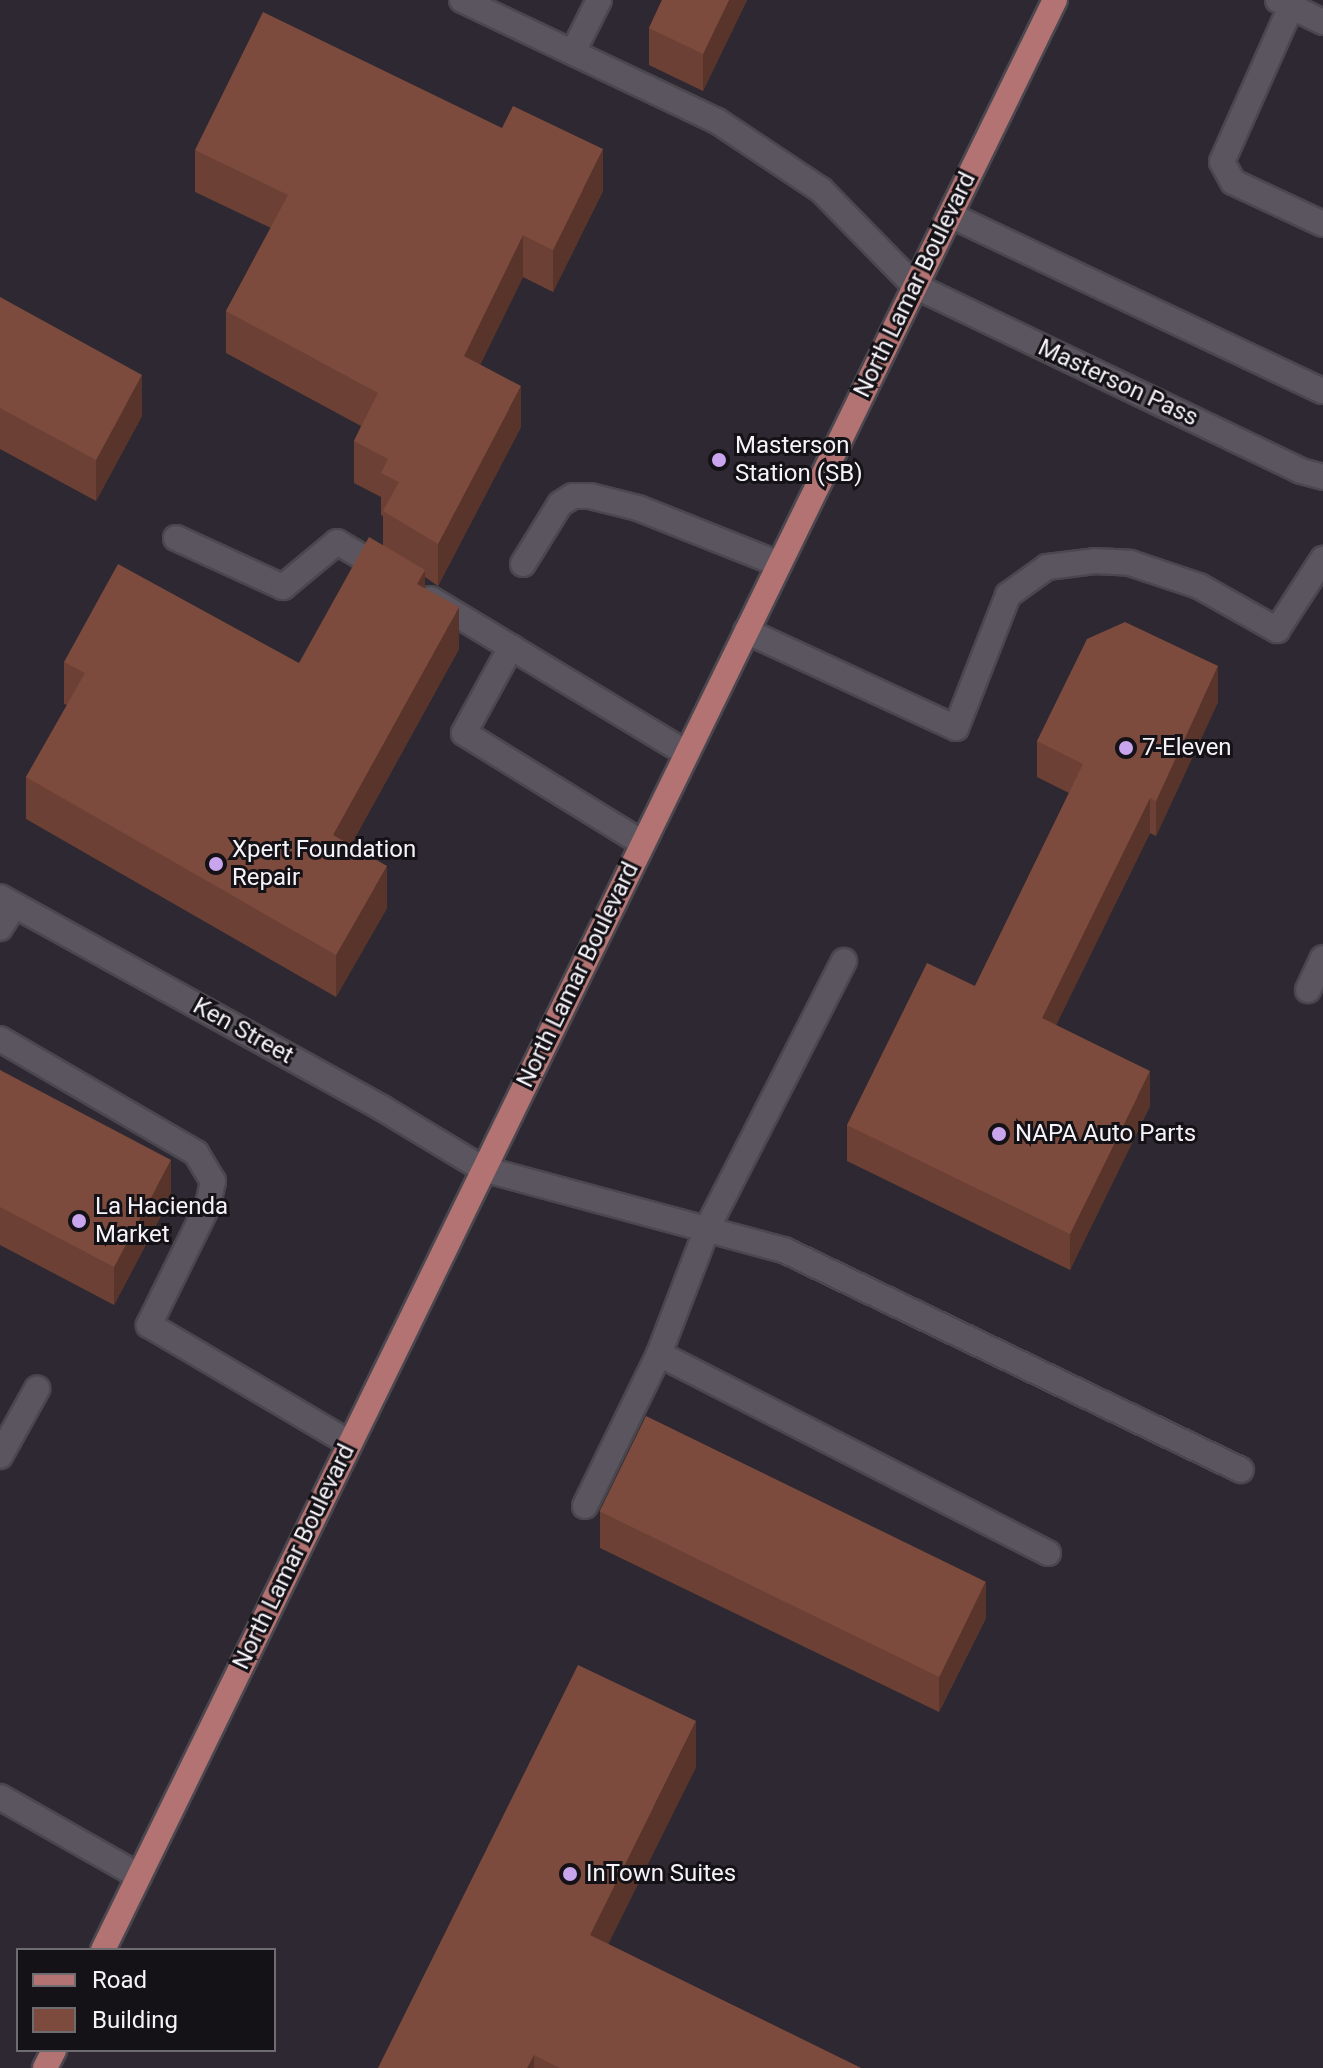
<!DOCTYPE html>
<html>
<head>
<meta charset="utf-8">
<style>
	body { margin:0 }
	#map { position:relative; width:1323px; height:2068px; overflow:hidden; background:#2d2831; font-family:Roboto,sans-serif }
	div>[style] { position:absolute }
	.roads { filter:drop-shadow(2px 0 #4b474f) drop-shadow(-2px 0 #4b474f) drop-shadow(0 2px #4b474f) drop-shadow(0 -2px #4b474f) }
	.lane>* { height:24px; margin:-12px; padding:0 12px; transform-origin:12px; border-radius:12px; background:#5a555f }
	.street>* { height:24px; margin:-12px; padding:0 12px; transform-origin:12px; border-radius:12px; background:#5a555f }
	.primary>* { height:24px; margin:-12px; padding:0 12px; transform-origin:12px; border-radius:12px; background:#b37373 }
	.wall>* { inset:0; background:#6c4034 }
	.shaded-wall>* { inset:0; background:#58342b }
	.building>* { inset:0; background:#7d4b3d; transform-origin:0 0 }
	.dots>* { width:22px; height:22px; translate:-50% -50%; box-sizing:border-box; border:4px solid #141216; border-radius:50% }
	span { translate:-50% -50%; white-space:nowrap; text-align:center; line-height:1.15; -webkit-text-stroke:6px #141216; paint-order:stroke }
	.street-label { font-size:24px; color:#f5f2f8 }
	.poi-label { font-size:24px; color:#f5f2f8 }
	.left { translate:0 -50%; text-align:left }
	.legend { position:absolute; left:16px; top:1948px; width:260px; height:104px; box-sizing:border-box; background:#141216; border:2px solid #6e6c70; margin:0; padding:10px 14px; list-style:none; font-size:24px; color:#f5f2f8 }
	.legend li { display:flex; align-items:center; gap:16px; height:40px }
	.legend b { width:40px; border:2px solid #6e6c70 }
</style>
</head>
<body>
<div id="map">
	<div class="roads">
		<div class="lane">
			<div style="left:462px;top:0;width:282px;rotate:25.4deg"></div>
			<div style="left:717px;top:121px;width:125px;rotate:33.6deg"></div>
			<div style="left:821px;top:190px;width:134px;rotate:45.6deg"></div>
			<div style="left:1278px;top:0;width:50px;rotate:26.1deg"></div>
			<div style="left:1294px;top:0;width:177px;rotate:114deg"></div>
			<div style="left:1222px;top:162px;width:23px;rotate:61deg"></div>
			<div style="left:1233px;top:182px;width:99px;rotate:25deg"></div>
			<div style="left:573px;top:52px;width:58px;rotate:-63.4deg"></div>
			<div style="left:176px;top:538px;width:118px;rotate:24.6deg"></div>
			<div style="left:283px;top:587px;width:70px;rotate:-39.8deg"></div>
			<div style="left:337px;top:542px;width:57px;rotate:30.6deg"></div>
			<div style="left:523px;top:564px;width:70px;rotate:-58.3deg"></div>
			<div style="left:560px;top:504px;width:15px;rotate:-32deg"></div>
			<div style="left:573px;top:496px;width:17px"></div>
			<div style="left:590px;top:496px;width:49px;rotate:14deg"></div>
			<div style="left:638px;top:508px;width:152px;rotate:21.7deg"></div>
			<div style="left:431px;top:599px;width:298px;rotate:31.1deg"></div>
			<div style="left:746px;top:631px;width:231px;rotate:24.8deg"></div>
			<div style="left:956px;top:728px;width:143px;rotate:-68.6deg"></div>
			<div style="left:1008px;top:595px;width:48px;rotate:-35.7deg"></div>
			<div style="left:1047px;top:567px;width:48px;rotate:-7.1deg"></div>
			<div style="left:1095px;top:561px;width:35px;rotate:3deg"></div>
			<div style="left:1130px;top:563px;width:73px;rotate:18.4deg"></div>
			<div style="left:1199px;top:586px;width:90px;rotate:29.4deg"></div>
			<div style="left:1277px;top:630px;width:85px;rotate:-57.1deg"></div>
			<div style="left:511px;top:647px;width:98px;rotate:118.7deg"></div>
			<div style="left:464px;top:733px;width:209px;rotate:31.7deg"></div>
			<div style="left:0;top:928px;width:26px;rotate:-58deg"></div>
			<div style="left:844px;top:961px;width:301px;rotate:117.1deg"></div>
			<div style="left:707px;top:1229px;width:134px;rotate:111deg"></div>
			<div style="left:659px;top:1354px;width:437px;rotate:27.1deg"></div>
			<div style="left:1308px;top:990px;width:35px;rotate:-65deg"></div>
			<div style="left:0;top:1039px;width:227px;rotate:30.2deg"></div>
			<div style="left:196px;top:1153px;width:33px;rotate:59deg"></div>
			<div style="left:213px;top:1181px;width:25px;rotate:102deg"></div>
			<div style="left:208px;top:1205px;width:134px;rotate:116.2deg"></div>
			<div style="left:149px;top:1325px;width:232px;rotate:30.5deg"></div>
			<div style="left:483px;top:1169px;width:312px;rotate:15.1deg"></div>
			<div style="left:784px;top:1250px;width:507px;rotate:25.71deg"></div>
			<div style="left:0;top:1456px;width:77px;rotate:-61.1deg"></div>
			<div style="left:585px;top:1506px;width:169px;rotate:-64deg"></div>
			<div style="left:0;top:1797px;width:160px;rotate:29.6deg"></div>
		</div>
		<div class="street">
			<div style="left:950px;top:215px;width:412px;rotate:25.3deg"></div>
			<div style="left:915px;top:286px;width:428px;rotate:25.6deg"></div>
			<div style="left:1301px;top:471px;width:23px;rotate:15deg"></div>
			<div style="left:0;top:897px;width:436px;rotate:28.9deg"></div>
			<div style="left:382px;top:1108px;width:118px;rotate:31.1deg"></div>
		</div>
		<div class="primary">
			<div style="left:103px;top:1950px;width:2170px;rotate:-63.98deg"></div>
			<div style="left:45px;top:2068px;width:20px;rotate:-63deg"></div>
		</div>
	</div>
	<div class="wall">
		<div style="clip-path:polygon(662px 0,747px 0,703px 91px,649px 65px,649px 28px)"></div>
		<div style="clip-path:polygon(195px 150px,603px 191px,553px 292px,523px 277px,480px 365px,521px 427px,438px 586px,425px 577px,425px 588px,459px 649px,351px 845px,387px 908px,336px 997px,26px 819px,26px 777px,67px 705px,64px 704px,64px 662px,299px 663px,383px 545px,383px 516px,381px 515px,381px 497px,354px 483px,354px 441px,361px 426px,226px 353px,226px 311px,271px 228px,195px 192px)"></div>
		<div style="clip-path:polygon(0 297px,142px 416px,96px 501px,0 449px)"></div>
		<div style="clip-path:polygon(1218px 702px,1156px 836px,1150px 833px,1056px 1025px,1150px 1106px,1070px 1270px,847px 1161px,847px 1125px,975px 986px,1069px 793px,1037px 777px,1037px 741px)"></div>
		<div style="clip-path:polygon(0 1070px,171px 1197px,114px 1305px,0 1245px)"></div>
		<div style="clip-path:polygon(600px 1511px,986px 1618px,939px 1712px,600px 1548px)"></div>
		<div style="clip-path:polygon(696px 1767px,608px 1944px,861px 2068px,378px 2068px)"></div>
	</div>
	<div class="shaded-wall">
		<div style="clip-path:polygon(729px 0,747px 0,703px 91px,703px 54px)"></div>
		<div style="clip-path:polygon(603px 149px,603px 191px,553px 292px,553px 250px)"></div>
		<div style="clip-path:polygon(523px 235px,523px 277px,464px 398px,464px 356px)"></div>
		<div style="clip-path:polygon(142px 375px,142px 416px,96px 501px,96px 460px)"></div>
		<div style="clip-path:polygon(521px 386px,521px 427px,438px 586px,438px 544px)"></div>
		<div style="clip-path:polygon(425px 570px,425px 612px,417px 584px)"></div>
		<div style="clip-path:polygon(459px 607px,459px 649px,333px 877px,333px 835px)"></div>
		<div style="clip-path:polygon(1218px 666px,1218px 702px,1156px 836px,1156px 801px)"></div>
		<div style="clip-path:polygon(1150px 798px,1150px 833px,1042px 1054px,1042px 1018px)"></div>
		<div style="clip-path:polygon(387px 866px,387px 908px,336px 997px,336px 955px)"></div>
		<div style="clip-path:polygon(1150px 1071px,1150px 1106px,1070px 1270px,1070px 1234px)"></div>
		<div style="clip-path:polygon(171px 1160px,171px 1197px,114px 1305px,114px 1267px)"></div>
		<div style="clip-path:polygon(986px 1581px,986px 1618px,939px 1712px,939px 1675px)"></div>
		<div style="clip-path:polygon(696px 1721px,696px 1767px,590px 1981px,590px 1935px)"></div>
		<div style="clip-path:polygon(534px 2055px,534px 2068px,527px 2068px)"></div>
	</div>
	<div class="building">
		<div style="clip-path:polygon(662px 0,729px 0,703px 54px,649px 28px)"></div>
		<div style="clip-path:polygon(263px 12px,502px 128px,513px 106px,603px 149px,553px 250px,523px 235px,464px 356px,521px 386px,438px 544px,383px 511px,399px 482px,381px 473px,388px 459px,354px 441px,378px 393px,226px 311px,288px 195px,195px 150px)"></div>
		<div style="clip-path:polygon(0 297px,142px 375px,96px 460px,0 408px)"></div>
		<div style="clip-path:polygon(369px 537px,425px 570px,417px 584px,459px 607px,333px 835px,387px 866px,336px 955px,26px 777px,85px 673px,64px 662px,118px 564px,299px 663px)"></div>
		<div style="clip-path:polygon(1125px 622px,1218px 666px,1156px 801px,1150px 798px,1042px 1018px,1150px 1071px,1070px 1234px,847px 1125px,927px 963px,975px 986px,1083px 764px,1037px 741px,1087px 639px)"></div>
		<div style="clip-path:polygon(0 1070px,171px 1160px,114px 1267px,0 1207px)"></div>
		<div style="left:646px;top:1416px;width:378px;height:106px;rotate:26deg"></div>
		<div style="clip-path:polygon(578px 1665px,696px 1721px,590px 1935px,861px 2068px,560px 2068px,534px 2055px,527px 2068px,378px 2068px)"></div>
	</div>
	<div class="dots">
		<div style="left:719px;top:460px;background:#c9a5ee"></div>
		<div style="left:1126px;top:748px;background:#c9a5ee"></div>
		<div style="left:216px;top:864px;background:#c9a5ee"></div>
		<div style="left:999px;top:1134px;background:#c9a5ee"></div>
		<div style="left:79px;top:1221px;background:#c9a5ee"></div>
		<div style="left:570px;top:1874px;background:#c9a5ee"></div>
	</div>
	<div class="street-label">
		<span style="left:915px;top:285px;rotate:-64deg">North Lamar Boulevard</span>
		<span style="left:1118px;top:383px;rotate:25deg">Masterson Pass</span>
		<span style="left:578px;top:975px;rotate:-64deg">North Lamar Boulevard</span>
		<span style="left:243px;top:1031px;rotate:29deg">Ken Street</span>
		<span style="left:294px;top:1557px;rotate:-64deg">North Lamar Boulevard</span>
	</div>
	<div class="poi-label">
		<span class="left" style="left:735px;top:460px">Masterson<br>Station (SB)</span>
		<span class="left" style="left:1142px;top:748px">7-Eleven</span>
		<span class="left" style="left:232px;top:864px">Xpert Foundation<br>Repair</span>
		<span class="left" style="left:1015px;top:1134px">NAPA Auto Parts</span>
		<span class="left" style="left:95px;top:1221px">La Hacienda<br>Market</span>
		<span class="left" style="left:586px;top:1874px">InTown Suites</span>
	</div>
	<ul class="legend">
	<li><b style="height:10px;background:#b37373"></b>Road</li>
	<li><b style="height:22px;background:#7d4b3d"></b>Building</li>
	</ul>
</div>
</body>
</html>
